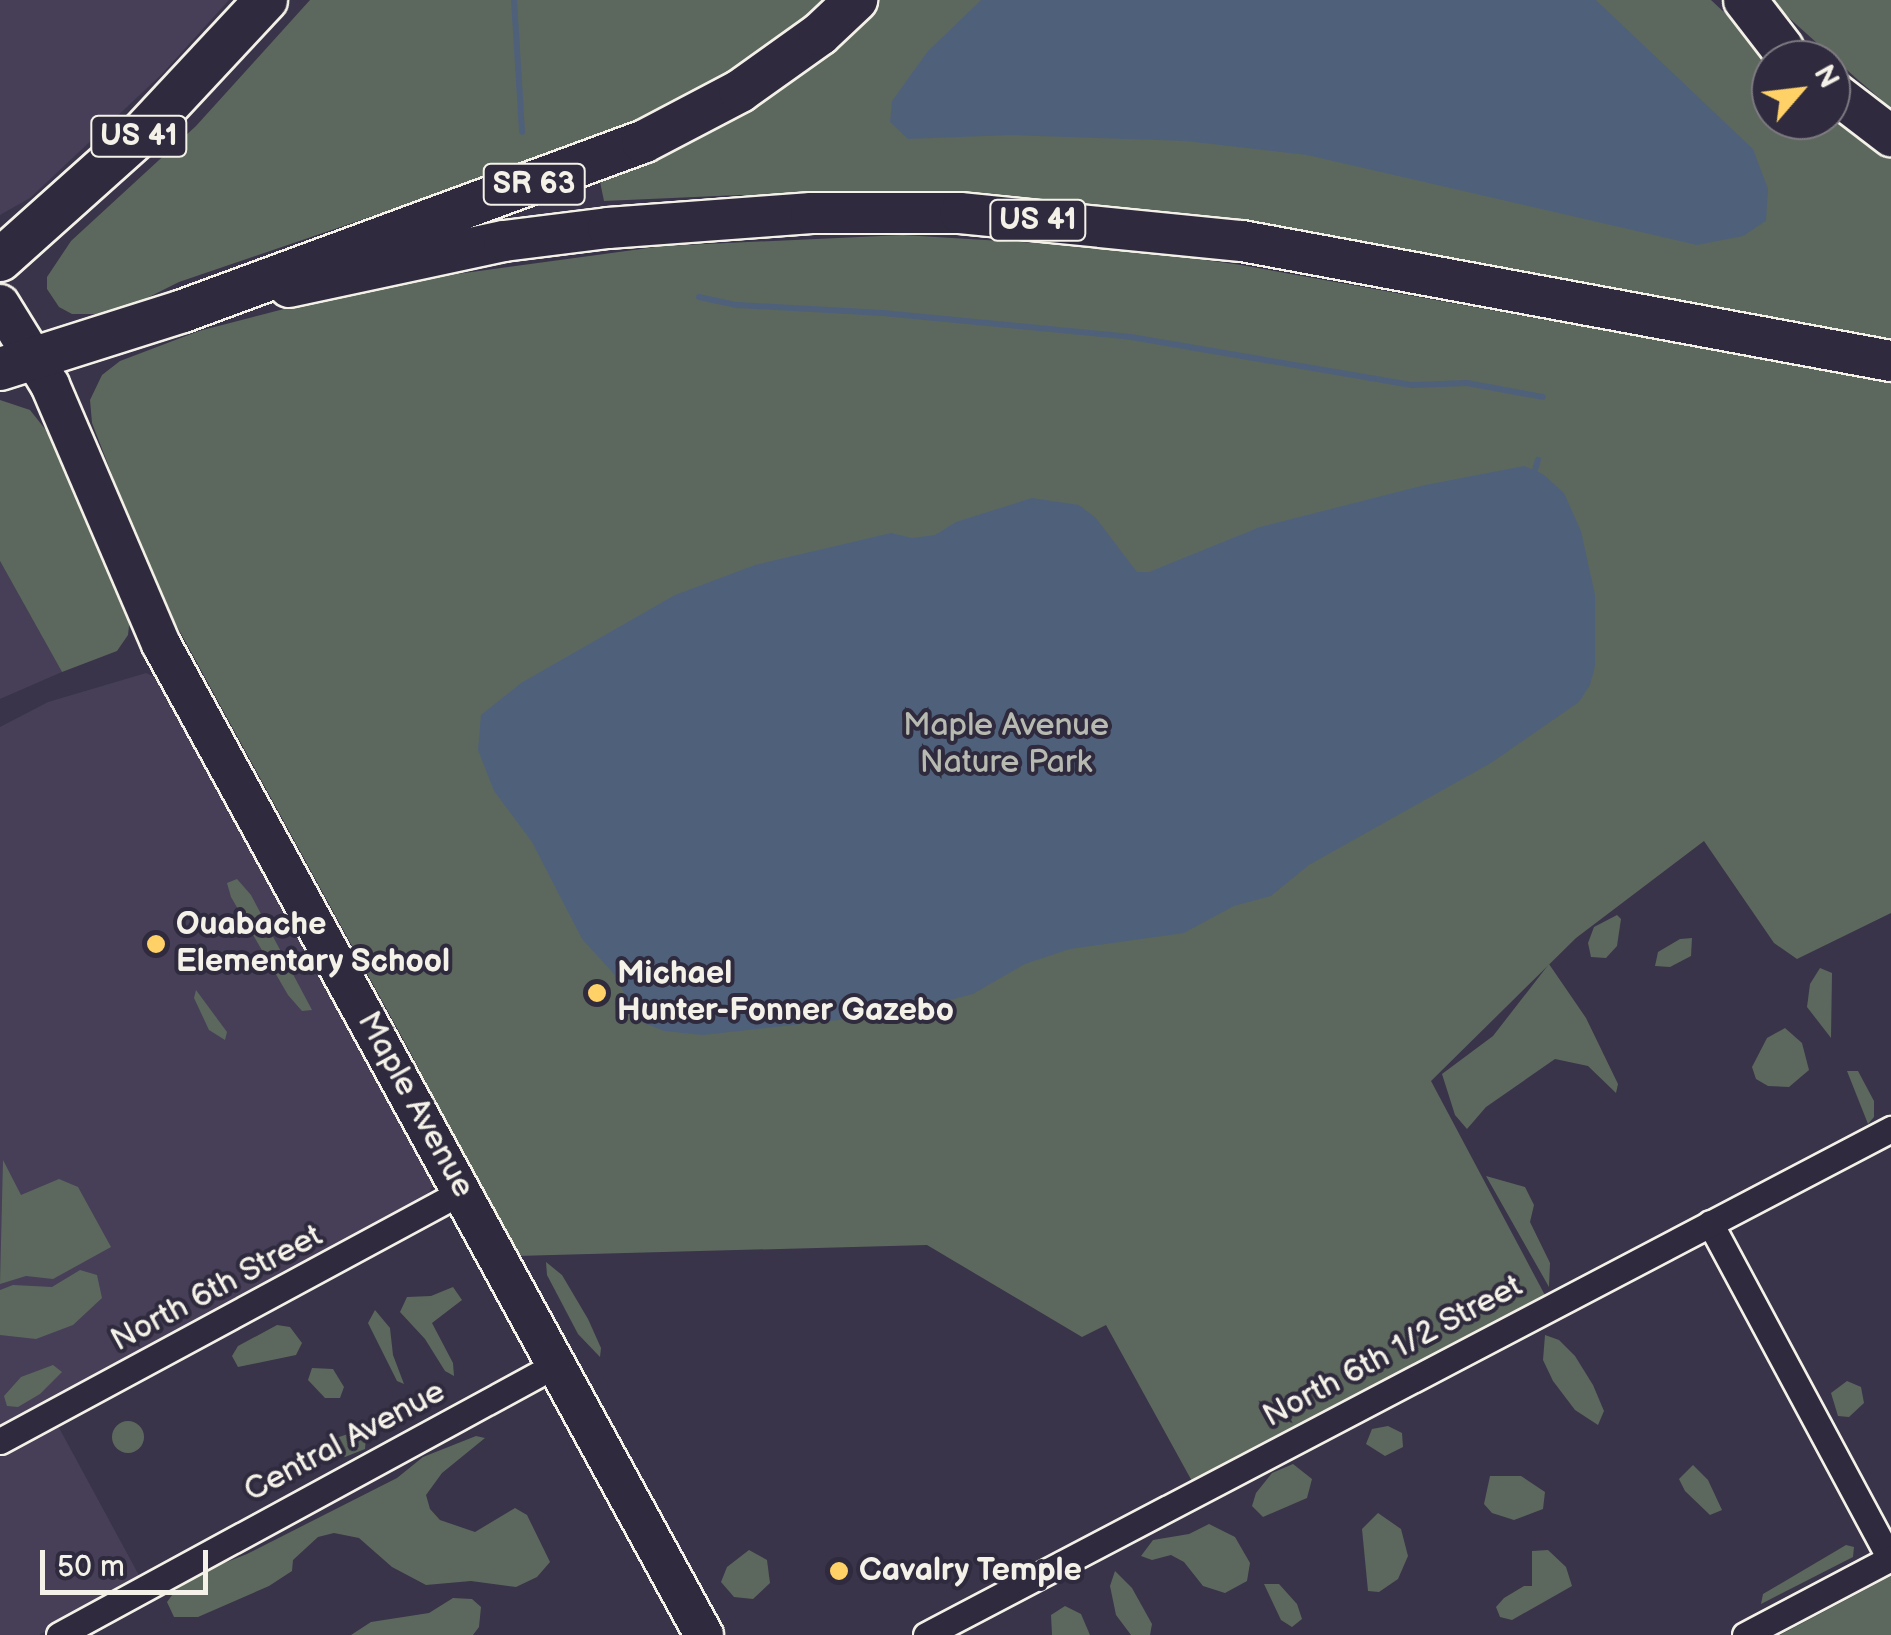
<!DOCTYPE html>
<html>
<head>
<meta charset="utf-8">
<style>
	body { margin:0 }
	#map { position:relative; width:1891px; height:1635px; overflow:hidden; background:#393449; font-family:"Balsamiq Sans",sans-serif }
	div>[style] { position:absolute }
	.built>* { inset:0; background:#463f57 }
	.green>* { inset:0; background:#5c685d }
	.round { border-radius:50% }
	.water>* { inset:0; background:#4f617a }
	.stream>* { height:6px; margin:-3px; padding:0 3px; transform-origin:3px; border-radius:3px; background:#4f617a }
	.roads { filter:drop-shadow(2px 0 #f4f1e8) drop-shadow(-2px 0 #f4f1e8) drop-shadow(0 2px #f4f1e8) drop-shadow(0 -2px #f4f1e8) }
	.minor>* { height:25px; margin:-12.5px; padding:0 12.5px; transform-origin:12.5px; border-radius:12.5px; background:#2f2a3d }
	.secondary>* { height:38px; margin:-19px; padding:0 19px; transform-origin:19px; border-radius:19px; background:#2f2a3d }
	.primary>* { height:40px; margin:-20px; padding:0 20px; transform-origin:20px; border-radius:20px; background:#2f2a3d }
	.trunk>* { height:42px; margin:-21px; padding:0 21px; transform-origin:21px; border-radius:21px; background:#2f2a3d }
	.dots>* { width:28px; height:28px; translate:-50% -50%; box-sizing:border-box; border:5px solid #2f2a3d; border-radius:50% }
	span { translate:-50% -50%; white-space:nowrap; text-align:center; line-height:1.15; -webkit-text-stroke:8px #2f2a3d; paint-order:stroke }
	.shield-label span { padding:2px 8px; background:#2f2a3d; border:2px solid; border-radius:8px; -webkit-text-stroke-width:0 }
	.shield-label { font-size:30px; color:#f4f1e8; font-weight:700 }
	.park-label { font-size:32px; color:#b7bab0 }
	.poi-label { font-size:32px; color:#f4f1e8; font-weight:700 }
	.left { translate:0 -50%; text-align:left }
	.street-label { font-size:32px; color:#f4f1e8 }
	.north { position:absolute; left:1751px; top:40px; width:100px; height:100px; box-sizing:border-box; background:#2f2a3d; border:2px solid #7e7a81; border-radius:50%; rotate:62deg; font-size:28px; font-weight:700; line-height:40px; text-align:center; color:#f4f1e8 }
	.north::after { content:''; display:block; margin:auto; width:35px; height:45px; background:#ffd166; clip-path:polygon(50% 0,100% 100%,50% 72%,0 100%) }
	.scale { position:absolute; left:40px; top:1550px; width:168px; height:45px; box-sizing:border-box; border:5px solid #f4f1e8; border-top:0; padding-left:12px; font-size:30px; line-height:35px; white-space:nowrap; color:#f4f1e8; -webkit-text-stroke:8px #2f2a3d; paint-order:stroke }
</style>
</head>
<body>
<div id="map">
	<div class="built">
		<div style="clip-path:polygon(0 0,229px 0,161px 75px,30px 198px,0 215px)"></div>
		<div style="clip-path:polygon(0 561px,62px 672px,0 699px)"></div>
		<div style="clip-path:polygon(146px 673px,165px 682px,435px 1181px,427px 1196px,396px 1215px,0 1425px,0 727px,48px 702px)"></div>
		<div style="clip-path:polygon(57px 1424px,141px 1579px,39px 1635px,0 1635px,0 1454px)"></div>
	</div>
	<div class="green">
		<div style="clip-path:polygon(310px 0,834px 0,675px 113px,179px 282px,131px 306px,96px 314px,72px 314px,59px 307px,47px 289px,47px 277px,71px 241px,196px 126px)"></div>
		<div style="clip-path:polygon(875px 0,1711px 0,1775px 60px,1771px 60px,1771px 120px,1831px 120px,1831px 107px,1891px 154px,1891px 344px,1209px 220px,1057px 201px,740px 195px,604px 201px,599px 177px)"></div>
		<div style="clip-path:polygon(1769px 0,1891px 0,1891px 108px,1857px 79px)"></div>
		<div style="clip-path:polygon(903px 235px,1120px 248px,1241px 265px,1891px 382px,1891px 913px,1797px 959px,1774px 943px,1704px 841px,1576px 938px,1431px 1081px,1547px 1299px,1193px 1483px,1106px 1325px,1082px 1337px,927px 1245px,516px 1256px,409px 1050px,156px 588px,92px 423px,90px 400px,102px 375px,120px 361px,199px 331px,307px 303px,457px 274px,663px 246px)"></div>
		<div style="clip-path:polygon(0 400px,30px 410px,53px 439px,130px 617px,128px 635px,117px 651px,62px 672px,0 561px)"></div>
		<div style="clip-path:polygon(237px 879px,251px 895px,312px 1010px,302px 1011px,288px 995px,231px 897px,227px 883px)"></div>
		<div style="clip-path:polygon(1617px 915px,1621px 919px,1617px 946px,1606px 958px,1591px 957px,1588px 943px,1594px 927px)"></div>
		<div style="clip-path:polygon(1692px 938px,1691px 956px,1670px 967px,1655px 966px,1658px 952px,1680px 939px)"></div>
		<div style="clip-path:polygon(1549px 964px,1586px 1018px,1618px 1084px,1616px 1093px,1588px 1066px,1555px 1059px,1486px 1107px,1467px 1129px,1455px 1115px,1442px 1074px,1493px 1036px)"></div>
		<div style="clip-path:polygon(1820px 968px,1832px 973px,1831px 1038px,1807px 1007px,1810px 984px)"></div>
		<div style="clip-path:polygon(196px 990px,227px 1032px,225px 1040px,209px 1030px,194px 998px)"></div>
		<div style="clip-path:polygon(1785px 1028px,1802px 1043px,1809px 1070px,1789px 1087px,1768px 1086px,1756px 1079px,1752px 1067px,1767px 1038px)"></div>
		<div style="clip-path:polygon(1847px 1071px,1858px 1071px,1874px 1101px,1874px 1117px,1868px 1124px)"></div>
		<div style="clip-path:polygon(3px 1160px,21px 1195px,59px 1179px,78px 1187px,111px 1247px,53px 1279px,26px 1276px,0 1284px)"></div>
		<div style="clip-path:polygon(1486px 1176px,1525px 1187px,1534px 1205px,1530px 1222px,1550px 1263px,1549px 1287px)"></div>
		<div style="clip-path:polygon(546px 1262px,562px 1275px,588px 1319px,601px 1348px,600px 1357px,578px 1334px,547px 1275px)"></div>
		<div style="clip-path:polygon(80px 1270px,97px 1275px,102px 1298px,73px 1325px,36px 1339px,0 1335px,0 1290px,13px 1285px,52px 1287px)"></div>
		<div style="clip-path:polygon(453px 1287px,462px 1300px,432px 1323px,453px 1363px,454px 1376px,445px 1371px,425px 1339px,400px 1312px,407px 1297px,431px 1296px)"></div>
		<div style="clip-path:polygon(375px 1310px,390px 1328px,393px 1355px,404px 1384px,397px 1381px,368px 1323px)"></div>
		<div style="clip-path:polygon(277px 1325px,290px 1327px,302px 1343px,296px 1355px,238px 1367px,232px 1356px,238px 1346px)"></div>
		<div style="clip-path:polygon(1545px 1335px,1559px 1340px,1575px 1356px,1593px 1385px,1604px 1411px,1598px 1425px,1575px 1410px,1553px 1381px,1543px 1360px)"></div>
		<div style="clip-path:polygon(53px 1365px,62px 1372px,40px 1394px,18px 1407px,7px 1406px,4px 1396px,21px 1377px)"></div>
		<div style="clip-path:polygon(312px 1368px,333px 1369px,344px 1387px,340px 1398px,325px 1398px,308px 1380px)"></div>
		<div style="clip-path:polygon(1847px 1381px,1861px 1387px,1864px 1403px,1849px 1417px,1838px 1416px,1831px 1393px)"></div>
		<div class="round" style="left:112px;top:1421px;width:32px;height:32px"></div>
		<div style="clip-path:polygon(1388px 1426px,1402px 1433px,1403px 1447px,1385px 1456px,1366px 1444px,1372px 1429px)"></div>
		<div style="clip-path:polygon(354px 1432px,366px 1439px,365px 1449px,345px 1457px,334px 1455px,328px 1448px,336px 1438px)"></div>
		<div style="clip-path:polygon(476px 1436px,485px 1438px,442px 1473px,426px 1495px,430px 1509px,440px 1520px,475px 1532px,515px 1508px,527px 1515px,550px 1562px,537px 1577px,516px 1587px,471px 1581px,426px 1585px,392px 1567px,359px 1538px,334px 1533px,318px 1537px,293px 1560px,292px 1571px,269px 1586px,198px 1617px,174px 1617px,167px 1602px,184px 1579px,247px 1554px,397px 1478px,423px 1457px)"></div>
		<div style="clip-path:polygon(1293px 1464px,1312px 1479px,1307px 1498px,1263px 1517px,1252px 1506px,1256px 1493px,1272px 1473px)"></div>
		<div style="clip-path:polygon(1693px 1465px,1708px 1480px,1722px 1510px,1710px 1515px,1685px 1491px,1679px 1479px)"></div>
		<div style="clip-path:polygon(1490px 1476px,1521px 1476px,1545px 1492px,1543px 1509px,1514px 1520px,1492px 1513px,1484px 1504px)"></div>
		<div style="clip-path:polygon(1378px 1513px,1401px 1529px,1408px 1556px,1398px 1579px,1379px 1592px,1368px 1591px,1362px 1529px)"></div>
		<div style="clip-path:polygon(1209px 1524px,1235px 1537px,1250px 1563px,1247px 1581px,1225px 1593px,1203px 1586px,1184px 1562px,1171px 1555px,1152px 1560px,1141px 1556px,1153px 1540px,1189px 1534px)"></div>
		<div style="clip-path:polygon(1846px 1545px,1854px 1547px,1853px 1557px,1761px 1604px,1763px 1594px)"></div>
		<div style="clip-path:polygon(749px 1550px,767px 1560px,770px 1583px,753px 1599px,734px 1597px,721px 1582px,727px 1567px)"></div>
		<div style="clip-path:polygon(1548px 1550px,1566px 1567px,1572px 1586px,1512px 1620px,1500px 1617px,1496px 1607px,1504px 1598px,1524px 1586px,1532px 1586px,1532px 1551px)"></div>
		<div style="clip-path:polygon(1115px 1571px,1132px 1588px,1152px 1624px,1150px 1635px,1131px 1635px,1116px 1615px,1110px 1586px)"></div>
		<div style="clip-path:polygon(1891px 1576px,1891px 1635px,1780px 1635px)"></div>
		<div style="clip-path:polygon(1264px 1584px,1279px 1584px,1297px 1604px,1302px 1619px,1292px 1627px,1281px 1620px)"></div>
		<div style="clip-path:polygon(453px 1598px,472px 1599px,481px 1607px,479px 1627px,473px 1635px,351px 1635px,371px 1622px,429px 1613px)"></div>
		<div style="clip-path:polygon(1065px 1606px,1081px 1614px,1090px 1635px,1052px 1635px,1051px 1615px)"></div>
	</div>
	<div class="water">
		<div style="clip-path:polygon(981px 0,1596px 0,1753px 149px,1768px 189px,1766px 221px,1743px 236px,1697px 245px,1307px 155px,1186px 141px,1012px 135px,908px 139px,890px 122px,892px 101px,928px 51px)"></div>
		<div style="clip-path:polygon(1524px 466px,1543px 474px,1564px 493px,1581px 531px,1595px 595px,1595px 666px,1590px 685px,1579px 702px,1491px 763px,1309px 865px,1271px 896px,1234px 906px,1184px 933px,1070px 949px,1025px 964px,973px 994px,901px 1013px,703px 1035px,664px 1031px,639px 1021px,614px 974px,582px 939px,532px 842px,494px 791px,478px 750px,481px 715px,521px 683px,675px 595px,755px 565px,891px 533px,912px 538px,935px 535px,956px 522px,1032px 498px,1079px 505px,1096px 518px,1137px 572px,1149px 572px,1260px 527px,1425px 485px)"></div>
	</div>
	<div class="stream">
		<div style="left:514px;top:0;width:132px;rotate:86.5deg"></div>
		<div style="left:699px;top:297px;width:40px;rotate:12deg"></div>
		<div style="left:738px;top:305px;width:145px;rotate:3.2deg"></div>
		<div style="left:883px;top:313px;width:249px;rotate:5.5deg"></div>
		<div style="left:1131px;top:337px;width:286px;rotate:9.7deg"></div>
		<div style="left:1413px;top:385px;width:54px;rotate:-2.1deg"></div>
		<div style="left:1467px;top:383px;width:77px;rotate:10.4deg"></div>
		<div style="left:1533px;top:477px;width:18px;rotate:-74deg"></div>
	</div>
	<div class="roads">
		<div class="minor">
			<div style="left:1710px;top:1223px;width:380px;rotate:61.8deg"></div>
			<div style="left:0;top:1441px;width:526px;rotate:-28.37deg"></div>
			<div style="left:59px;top:1635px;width:567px;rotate:-28.55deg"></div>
			<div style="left:926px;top:1635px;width:1090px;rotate:-27.67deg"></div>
			<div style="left:1745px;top:1635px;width:165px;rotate:-27.8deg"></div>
		</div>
		<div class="secondary">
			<div style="left:0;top:304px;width:95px;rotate:58.3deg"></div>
			<div style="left:50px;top:385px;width:282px;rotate:66.8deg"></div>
			<div style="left:161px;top:644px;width:1130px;rotate:61.28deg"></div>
		</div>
		<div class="primary">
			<div style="left:1831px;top:90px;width:76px;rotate:37.5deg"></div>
			<div style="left:289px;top:287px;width:220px;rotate:-12.1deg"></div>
			<div style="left:504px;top:241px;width:105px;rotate:-7.1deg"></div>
			<div style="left:608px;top:228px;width:204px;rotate:-4.2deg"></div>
			<div style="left:811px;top:213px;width:149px"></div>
			<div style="left:960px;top:213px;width:283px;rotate:5.7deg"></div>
			<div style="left:1242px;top:241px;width:660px;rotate:10.48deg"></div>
		</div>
		<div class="trunk">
			<div style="left:1745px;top:0;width:61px;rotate:52.4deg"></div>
			<div style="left:0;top:260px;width:191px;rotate:-41.8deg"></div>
			<div style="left:142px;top:133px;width:182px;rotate:-47deg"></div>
			<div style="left:0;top:369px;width:192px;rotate:-17.6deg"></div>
			<div style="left:183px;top:311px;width:490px;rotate:-20.2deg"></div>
			<div style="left:643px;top:142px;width:110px;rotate:-27.7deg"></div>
			<div style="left:740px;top:91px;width:98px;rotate:-35.5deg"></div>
			<div style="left:820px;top:34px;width:50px;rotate:-43.4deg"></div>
		</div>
	</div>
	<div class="dots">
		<div style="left:156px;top:944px;background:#ffd166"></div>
		<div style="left:597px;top:993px;background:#ffd166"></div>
		<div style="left:839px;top:1571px;background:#ffd166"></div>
	</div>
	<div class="shield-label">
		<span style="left:139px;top:136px">US 41</span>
		<span style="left:534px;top:184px">SR 63</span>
		<span style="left:1038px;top:220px">US 41</span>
	</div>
	<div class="park-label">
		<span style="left:1006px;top:745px">Maple Avenue<br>Nature Park</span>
	</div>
	<div class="poi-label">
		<span class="left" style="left:176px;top:944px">Ouabache<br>Elementary School</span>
		<span class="left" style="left:617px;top:993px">Michael<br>Hunter-Fonner Gazebo</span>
		<span class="left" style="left:859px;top:1571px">Cavalry Temple</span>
	</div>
	<div class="street-label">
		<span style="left:415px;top:1105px;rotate:61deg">Maple Avenue</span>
		<span style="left:217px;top:1289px;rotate:-28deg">North 6th Street</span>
		<span style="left:1393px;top:1352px;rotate:-28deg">North 6th 1/2 Street</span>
		<span style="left:345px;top:1442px;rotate:-28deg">Central Avenue</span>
	</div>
	<div class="north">N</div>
	<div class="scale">50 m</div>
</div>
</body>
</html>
